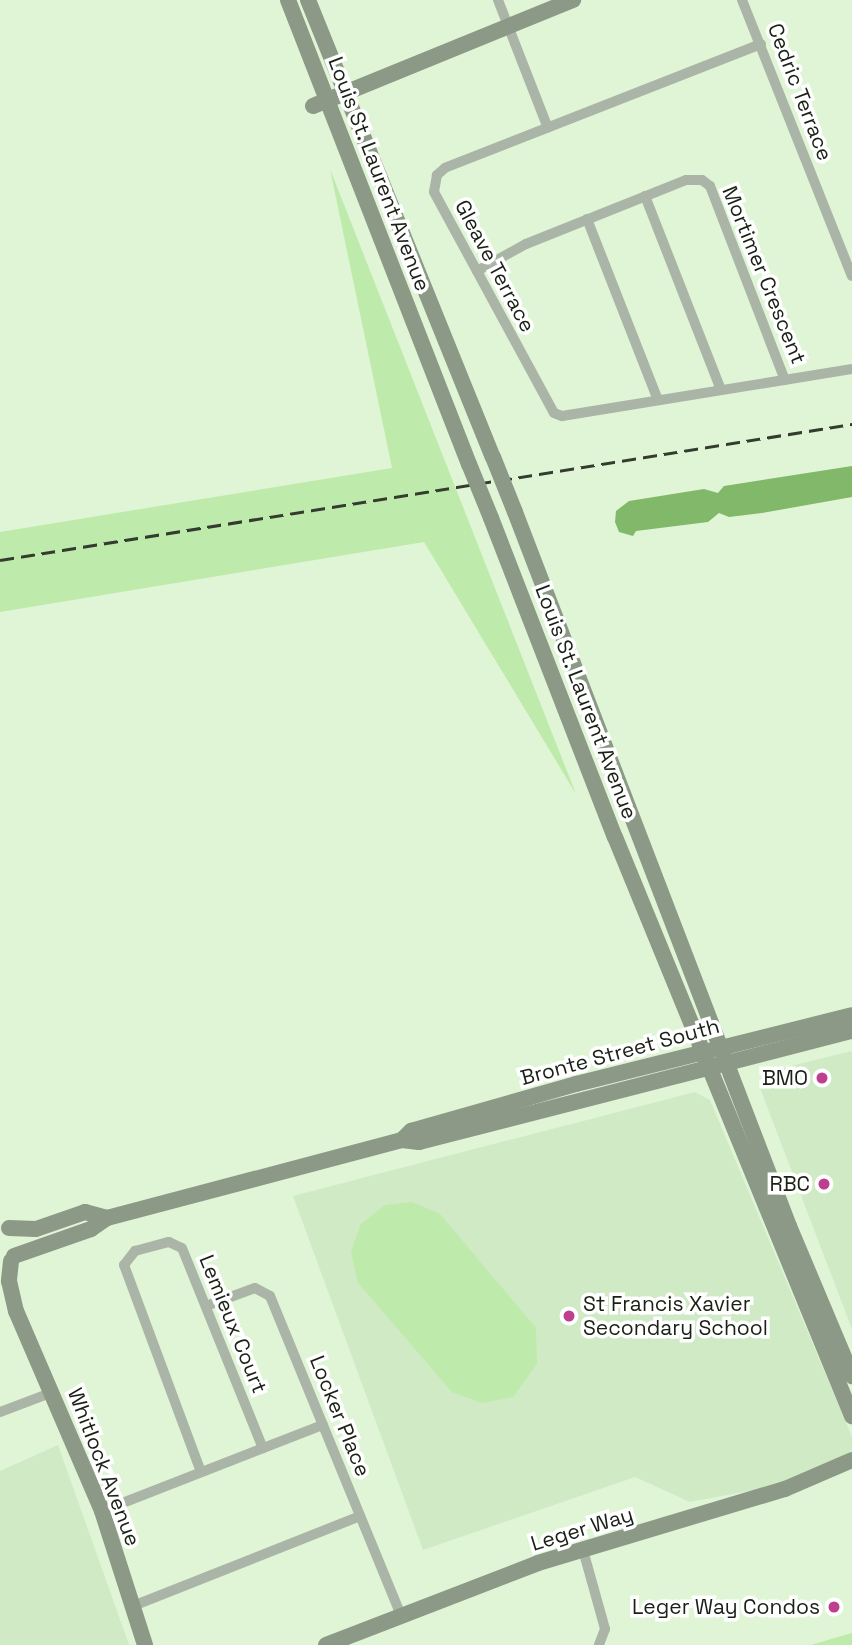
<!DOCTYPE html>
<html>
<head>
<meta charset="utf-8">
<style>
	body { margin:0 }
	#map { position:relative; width:852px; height:1645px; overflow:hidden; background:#dff5d6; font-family:"Space Grotesk",sans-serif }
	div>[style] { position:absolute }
	.built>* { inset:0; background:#cfeac4 }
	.green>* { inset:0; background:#beebab }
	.water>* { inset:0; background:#81b869 }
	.street>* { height:10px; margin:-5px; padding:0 5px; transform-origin:5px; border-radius:5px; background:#abb5a7 }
	.secondary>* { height:16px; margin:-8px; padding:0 8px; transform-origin:8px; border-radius:8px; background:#8b9986 }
	.rail>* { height:2.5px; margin-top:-1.25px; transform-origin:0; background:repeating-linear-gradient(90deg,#333c2e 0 14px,transparent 0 21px) }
	.secondary-bridge>* { height:16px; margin:-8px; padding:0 8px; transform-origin:8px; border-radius:8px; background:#8b9986 }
	.dots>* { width:19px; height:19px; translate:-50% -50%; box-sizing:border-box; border:4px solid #fff; border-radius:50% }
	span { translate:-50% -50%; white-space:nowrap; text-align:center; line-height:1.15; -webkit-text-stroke:7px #fff; paint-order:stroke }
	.street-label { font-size:21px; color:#192015 }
	.poi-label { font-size:21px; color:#192015 }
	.right { translate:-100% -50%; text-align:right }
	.left { translate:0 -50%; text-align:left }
</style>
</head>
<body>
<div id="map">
	<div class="built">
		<div style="clip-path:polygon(852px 1051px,852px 1329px,760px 1088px,767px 1072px)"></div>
		<div style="clip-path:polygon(695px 1092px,710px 1100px,852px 1437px,852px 1451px,780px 1485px,690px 1502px,635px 1477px,423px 1550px,293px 1196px)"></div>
		<div style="clip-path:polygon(58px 1445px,129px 1645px,0 1645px,0 1471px)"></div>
	</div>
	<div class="green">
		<div style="clip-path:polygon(330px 169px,576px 794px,424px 542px,0 612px,0 532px,392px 468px)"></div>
		<div style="clip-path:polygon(412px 1202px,440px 1214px,536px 1328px,537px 1364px,513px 1397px,482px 1403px,452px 1392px,358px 1283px,351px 1251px,361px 1224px,385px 1205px)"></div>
		<div style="clip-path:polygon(852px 1633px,852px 1645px,811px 1645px,831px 1639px)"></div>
	</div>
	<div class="water">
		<div style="clip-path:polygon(852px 466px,852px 497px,762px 513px,729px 517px,719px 513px,708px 522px,636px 531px,633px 536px,619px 532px,615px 522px,616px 511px,629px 501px,704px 489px,718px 493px,724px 486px)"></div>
	</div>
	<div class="street">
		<div style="left:498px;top:0;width:137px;rotate:68.7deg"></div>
		<div style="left:742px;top:0;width:297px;rotate:68.3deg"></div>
		<div style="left:761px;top:44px;width:339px;rotate:158.6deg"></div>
		<div style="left:445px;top:168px;width:11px;rotate:139deg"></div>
		<div style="left:437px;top:175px;width:17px;rotate:100deg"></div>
		<div style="left:434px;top:192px;width:251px;rotate:61.5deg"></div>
		<div style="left:554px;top:413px;width:9px;rotate:21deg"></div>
		<div style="left:562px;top:416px;width:294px;rotate:-9.2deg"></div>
		<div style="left:645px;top:196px;width:208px;rotate:68.6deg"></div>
		<div style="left:587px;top:219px;width:194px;rotate:68.6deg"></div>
		<div style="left:477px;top:271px;width:56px;rotate:-28.9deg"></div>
		<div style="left:526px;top:244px;width:172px;rotate:-21.8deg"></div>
		<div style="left:686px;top:180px;width:16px"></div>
		<div style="left:702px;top:180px;width:10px;rotate:37deg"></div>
		<div style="left:710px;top:186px;width:208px;rotate:68.9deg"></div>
		<div style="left:206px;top:1306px;width:52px;rotate:-20.2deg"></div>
		<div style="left:255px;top:1288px;width:17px;rotate:28deg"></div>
		<div style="left:270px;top:1296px;width:345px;rotate:67.7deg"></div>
		<div style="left:0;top:1412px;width:57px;rotate:-20.7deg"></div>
		<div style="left:201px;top:1472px;width:221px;rotate:-110.4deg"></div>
		<div style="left:124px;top:1265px;width:18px;rotate:-52deg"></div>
		<div style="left:135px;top:1251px;width:35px;rotate:-15deg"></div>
		<div style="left:169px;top:1242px;width:14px;rotate:25deg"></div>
		<div style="left:182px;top:1248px;width:216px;rotate:68deg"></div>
		<div style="left:102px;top:1511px;width:237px;rotate:-21.3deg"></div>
		<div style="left:583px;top:1550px;width:82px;rotate:74.4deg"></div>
		<div style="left:605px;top:1629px;width:17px;rotate:111deg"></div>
		<div style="left:133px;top:1606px;width:244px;rotate:-21.6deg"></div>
	</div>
	<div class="secondary">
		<div style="left:288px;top:0;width:498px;rotate:68.7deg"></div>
		<div style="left:308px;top:0;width:493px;rotate:68deg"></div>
		<div style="left:313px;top:106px;width:281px;rotate:-22.2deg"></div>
		<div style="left:515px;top:512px;width:765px;rotate:69.01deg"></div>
		<div style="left:789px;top:1226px;width:163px;rotate:67.2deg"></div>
		<div style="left:491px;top:518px;width:342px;rotate:68.8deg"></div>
		<div style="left:615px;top:837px;width:626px;rotate:67.74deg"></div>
		<div style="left:402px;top:1140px;width:13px;rotate:-45deg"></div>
		<div style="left:411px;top:1131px;width:172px;rotate:-15.9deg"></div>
		<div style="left:576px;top:1084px;width:284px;rotate:-14deg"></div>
		<div style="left:9px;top:1228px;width:27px;rotate:2deg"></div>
		<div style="left:36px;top:1229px;width:52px;rotate:-19.1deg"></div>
		<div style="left:85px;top:1212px;width:23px;rotate:15deg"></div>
		<div style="left:14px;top:1256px;width:82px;rotate:-19.3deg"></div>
		<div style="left:91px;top:1229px;width:19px;rotate:-35deg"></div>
		<div style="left:107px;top:1218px;width:305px;rotate:-14.8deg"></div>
		<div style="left:402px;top:1140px;width:17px;rotate:7deg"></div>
		<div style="left:419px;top:1142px;width:447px;rotate:-14.4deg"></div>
		<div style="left:11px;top:1261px;width:20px;rotate:96deg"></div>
		<div style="left:9px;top:1281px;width:31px;rotate:77deg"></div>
		<div style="left:16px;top:1311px;width:218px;rotate:66.7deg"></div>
		<div style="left:102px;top:1511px;width:141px;rotate:72.2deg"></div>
		<div style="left:326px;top:1645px;width:227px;rotate:-21.1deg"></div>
		<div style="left:538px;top:1563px;width:258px;rotate:-16.7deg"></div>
		<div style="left:785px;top:1489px;width:73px;rotate:-23.4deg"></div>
	</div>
	<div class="rail">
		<div style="left:0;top:560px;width:863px;rotate:-9.07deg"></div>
	</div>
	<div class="secondary-bridge">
		<div style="left:493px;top:457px;width:59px;rotate:68.2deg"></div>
		<div style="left:469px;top:464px;width:58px;rotate:67.8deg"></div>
	</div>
	<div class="dots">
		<div style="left:822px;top:1078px;background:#be3f8d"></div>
		<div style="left:824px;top:1184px;background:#be3f8d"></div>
		<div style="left:569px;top:1316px;background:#be3f8d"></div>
		<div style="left:834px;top:1607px;background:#be3f8d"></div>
	</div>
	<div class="street-label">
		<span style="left:800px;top:92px;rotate:69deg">Cedric Terrace</span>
		<span style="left:379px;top:174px;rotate:69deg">Louis St. Laurent Avenue</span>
		<span style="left:495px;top:266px;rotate:62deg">Gleave Terrace</span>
		<span style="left:764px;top:275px;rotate:68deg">Mortimer Crescent</span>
		<span style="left:586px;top:702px;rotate:69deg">Louis St. Laurent Avenue</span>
		<span style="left:620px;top:1052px;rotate:-15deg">Bronte Street South</span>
		<span style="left:233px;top:1324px;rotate:68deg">Lemieux Court</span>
		<span style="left:340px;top:1416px;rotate:68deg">Locker Place</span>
		<span style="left:104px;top:1467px;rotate:69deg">Whitlock Avenue</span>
		<span style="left:582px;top:1529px;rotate:-17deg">Leger Way</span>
	</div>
	<div class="poi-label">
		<span class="right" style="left:808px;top:1078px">BMO</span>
		<span class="right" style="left:810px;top:1184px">RBC</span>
		<span class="left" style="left:583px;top:1316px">St Francis Xavier<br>Secondary School</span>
		<span class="right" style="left:820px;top:1607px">Leger Way Condos</span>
	</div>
</div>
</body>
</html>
